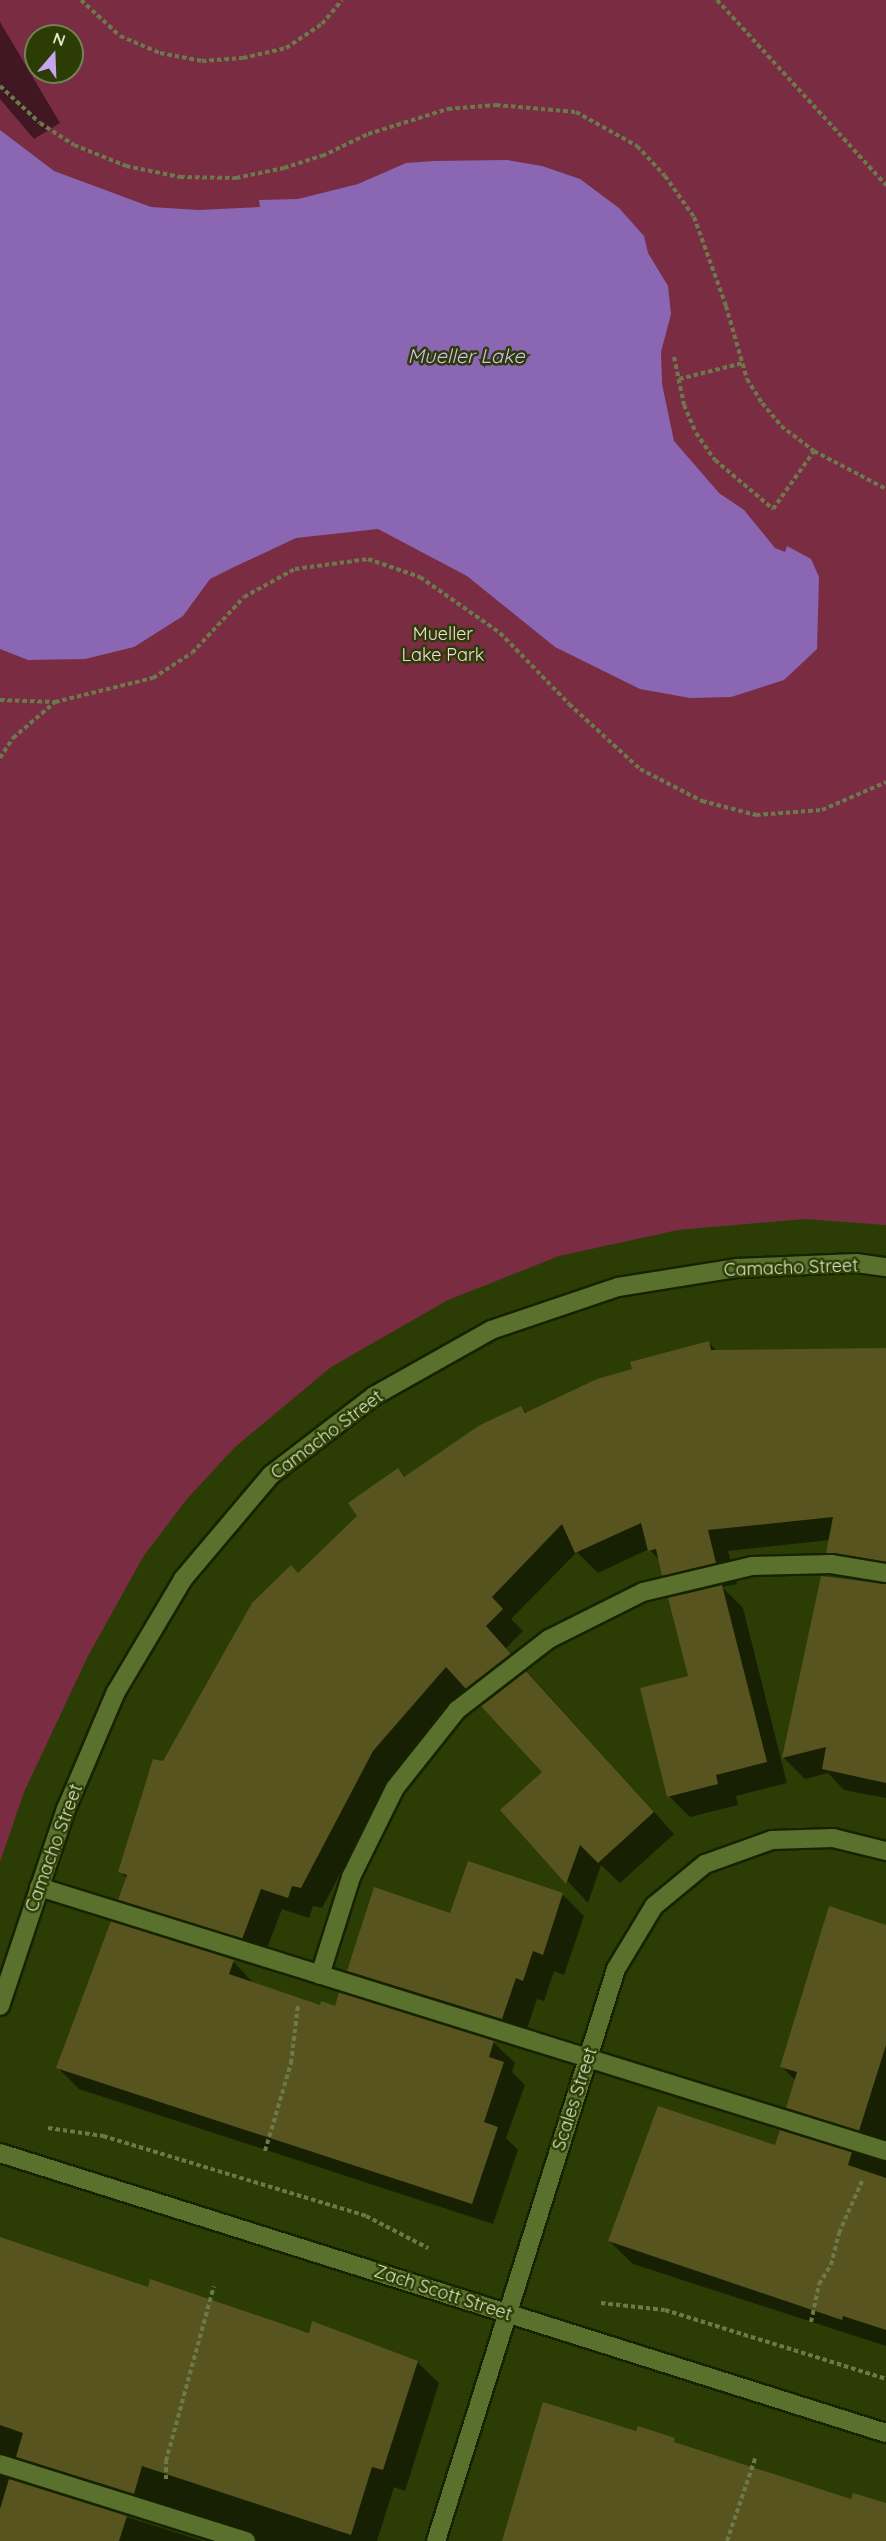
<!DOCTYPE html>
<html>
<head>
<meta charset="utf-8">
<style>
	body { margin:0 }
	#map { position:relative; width:886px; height:2541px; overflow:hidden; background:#2c3c05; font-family:Quicksand,sans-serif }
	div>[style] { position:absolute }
	.green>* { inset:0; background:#7a2c43 }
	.water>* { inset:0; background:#8b66b3 }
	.shadow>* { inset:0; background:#0007 }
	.building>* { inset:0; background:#575420 }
	.path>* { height:4px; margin-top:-2px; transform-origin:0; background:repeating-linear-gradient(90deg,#6b7a4a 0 4.5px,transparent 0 7.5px) }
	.roads { filter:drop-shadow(2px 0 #172200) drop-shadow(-2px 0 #172200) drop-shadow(0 2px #172200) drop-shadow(0 -2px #172200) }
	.service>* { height:18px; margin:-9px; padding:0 9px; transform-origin:9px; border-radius:9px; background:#5a712d }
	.minor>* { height:18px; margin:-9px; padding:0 9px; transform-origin:9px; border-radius:9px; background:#5a712d }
	.tertiary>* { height:18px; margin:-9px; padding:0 9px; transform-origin:9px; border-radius:9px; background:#5a712d }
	span { translate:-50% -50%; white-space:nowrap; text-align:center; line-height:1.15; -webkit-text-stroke:5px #2c3c05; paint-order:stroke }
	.park-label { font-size:18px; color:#f5dbe0 }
	.street-label { font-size:18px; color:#deecc8 }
	.water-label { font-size:20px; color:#d5b9f7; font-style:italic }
	.north { position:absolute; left:24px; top:24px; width:60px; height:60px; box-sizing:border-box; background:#2c3c05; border:2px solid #738253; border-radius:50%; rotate:19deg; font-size:16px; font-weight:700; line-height:24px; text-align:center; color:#deecc8 }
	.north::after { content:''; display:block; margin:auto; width:21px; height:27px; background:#c8a6ef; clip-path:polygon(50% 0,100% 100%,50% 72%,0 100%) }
</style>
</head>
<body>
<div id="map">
	<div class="green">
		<div style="clip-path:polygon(evenodd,0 0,886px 0,886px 1225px,805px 1219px,678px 1230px,559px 1256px,448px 1300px,331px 1367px,235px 1447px,186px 1500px,143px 1557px,88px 1656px,24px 1792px,0 1862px,0 0,36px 36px,72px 36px,72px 72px,36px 72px,36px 36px)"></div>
	</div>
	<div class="water">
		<div style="clip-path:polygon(0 130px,54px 171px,151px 207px,199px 210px,260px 207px,259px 200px,298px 199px,358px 184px,406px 163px,434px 161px,507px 160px,542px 166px,580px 179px,619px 208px,644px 236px,648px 253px,668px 286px,671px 314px,661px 352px,662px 384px,674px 441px,719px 493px,744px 510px,775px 548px,785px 552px,787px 546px,811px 559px,819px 577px,817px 649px,784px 680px,731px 697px,690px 698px,640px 689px,555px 647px,467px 576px,378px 529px,296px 538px,234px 567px,210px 579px,183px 616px,134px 647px,85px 659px,28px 660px,0 649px)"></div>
	</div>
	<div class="shadow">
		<div style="clip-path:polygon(0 22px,60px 123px,34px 139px,0 99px)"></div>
		<div style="clip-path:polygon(708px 1342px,717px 1351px,886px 1349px,886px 1579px,848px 1573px,827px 1552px,830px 1540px,728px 1551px,737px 1584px,722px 1587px,743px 1608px,787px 1783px,736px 1796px,738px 1805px,690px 1817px,669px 1796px,690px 1677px,684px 1595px,664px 1575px,660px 1561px,649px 1549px,598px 1573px,577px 1552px,511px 1619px,523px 1631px,506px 1648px,674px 1834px,620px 1883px,601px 1865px,588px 1903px,502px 1810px,544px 1772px,467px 1688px,394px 1772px,322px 1908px,313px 1906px,309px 1918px,282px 1909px,263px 1959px,141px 1920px,120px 1899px,127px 1878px,120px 1872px,163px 1763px,299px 1575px,359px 1516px,398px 1470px,406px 1478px,521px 1407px,527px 1413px)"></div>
		<div style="clip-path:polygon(822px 1577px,886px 1585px,886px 1798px,844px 1790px,828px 1773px,805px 1779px,784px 1758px)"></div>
		<div style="clip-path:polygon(562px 1894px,584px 1916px,564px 1975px,554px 1971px,544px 2001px,537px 1999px,523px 2040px,369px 1992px,348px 1971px)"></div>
		<div style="clip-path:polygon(886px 1926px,886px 2154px,811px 2131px,788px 2108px,796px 2081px,781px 2066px)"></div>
		<div style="clip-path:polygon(233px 1961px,254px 1984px,321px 2006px,493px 2042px,515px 2063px,512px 2072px,525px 2085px,506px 2138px,518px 2150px,493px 2224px,79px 2089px,58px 2068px)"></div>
		<div style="clip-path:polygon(781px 2132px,886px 2162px,886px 2346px,633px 2264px,609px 2241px,776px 2147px)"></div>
		<div style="clip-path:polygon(0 2262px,149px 2288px,417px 2362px,439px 2383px,405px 2491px,394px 2487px,377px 2541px,239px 2541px,26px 2474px,12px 2481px,203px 2541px,0 2541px)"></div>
	</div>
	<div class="building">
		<div style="clip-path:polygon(709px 1341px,711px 1350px,886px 1348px,886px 1562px,826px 1553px,833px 1517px,708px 1530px,716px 1563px,662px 1576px,656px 1549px,648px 1551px,641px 1523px,575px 1553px,562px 1524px,492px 1597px,503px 1609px,486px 1626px,511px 1654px,466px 1689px,446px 1667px,373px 1751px,301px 1888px,292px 1886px,288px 1898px,261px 1889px,242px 1939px,118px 1900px,127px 1875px,118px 1872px,153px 1759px,163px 1761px,252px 1603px,291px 1565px,298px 1573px,357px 1516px,348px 1503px,398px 1468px,404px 1477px,480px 1425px,521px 1406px,525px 1413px,597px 1379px,632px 1369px,630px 1362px)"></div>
		<div style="clip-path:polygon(821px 1576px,886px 1584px,886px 1783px,822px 1769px,826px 1747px,782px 1758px)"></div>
		<div style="clip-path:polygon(722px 1585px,767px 1762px,716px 1775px,718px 1784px,667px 1797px,640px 1688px,688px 1676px,668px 1598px)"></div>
		<div style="clip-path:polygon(526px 1671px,654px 1812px,598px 1863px,580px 1845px,566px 1884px,500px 1810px,542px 1772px,481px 1706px)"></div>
		<div style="clip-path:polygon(468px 1861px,563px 1893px,543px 1955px,533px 1951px,523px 1981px,516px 1978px,502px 2019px,347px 1971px,374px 1887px,450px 1913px)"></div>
		<div style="clip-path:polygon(829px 1906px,886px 1925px,886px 2045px,859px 2131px,786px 2108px,797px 2072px,780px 2067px)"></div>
		<div style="clip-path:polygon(111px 1921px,234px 1960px,229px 1974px,320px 2005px,321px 2001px,335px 2006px,339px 1992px,494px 2041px,489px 2057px,504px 2062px,484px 2122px,498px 2127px,472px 2204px,56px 2068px)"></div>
		<div style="clip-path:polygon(658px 2106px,775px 2145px,780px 2130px,852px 2152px,848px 2165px,886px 2178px,886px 2330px,843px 2316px,842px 2320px,608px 2241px)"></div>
		<div style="clip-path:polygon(0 2237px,148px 2287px,150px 2279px,309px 2333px,312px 2321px,418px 2361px,383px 2470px,372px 2467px,351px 2535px,142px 2466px,134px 2494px,16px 2457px,23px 2433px,0 2425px)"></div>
		<div style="clip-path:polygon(543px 2402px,636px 2431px,638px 2426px,675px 2438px,674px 2442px,851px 2499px,853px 2493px,886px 2503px,886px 2541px,502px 2541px)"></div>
		<div style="clip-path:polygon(9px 2479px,127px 2516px,119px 2541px,0 2541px,0 2509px)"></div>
	</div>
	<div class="path">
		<div style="left:81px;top:0;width:53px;rotate:42.7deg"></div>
		<div style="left:120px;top:36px;width:43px;rotate:23deg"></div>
		<div style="left:160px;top:53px;width:43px;rotate:10.8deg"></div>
		<div style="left:202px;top:61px;width:41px;rotate:-4.2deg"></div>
		<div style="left:243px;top:58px;width:44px;rotate:-13.1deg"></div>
		<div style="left:286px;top:48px;width:43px;rotate:-33.7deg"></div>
		<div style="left:322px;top:24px;width:31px;rotate:-50deg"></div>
		<div style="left:717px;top:0;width:251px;rotate:47.6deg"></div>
		<div style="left:0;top:86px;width:54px;rotate:42.8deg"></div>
		<div style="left:40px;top:123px;width:40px;rotate:32.9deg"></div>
		<div style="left:74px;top:145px;width:56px;rotate:22deg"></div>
		<div style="left:126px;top:166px;width:55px;rotate:11.5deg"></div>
		<div style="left:180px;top:177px;width:56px;rotate:1deg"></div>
		<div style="left:236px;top:178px;width:49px;rotate:-11.8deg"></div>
		<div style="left:284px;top:168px;width:40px;rotate:-18deg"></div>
		<div style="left:322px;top:156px;width:51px;rotate:-25.6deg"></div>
		<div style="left:368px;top:134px;width:84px;rotate:-17.4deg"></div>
		<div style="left:448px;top:109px;width:48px;rotate:-4.8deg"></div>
		<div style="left:496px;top:105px;width:80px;rotate:5deg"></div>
		<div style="left:576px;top:112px;width:70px;rotate:29.1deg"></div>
		<div style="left:637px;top:146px;width:41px;rotate:47deg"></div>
		<div style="left:665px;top:176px;width:50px;rotate:54.7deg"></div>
		<div style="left:694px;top:217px;width:95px;rotate:70.2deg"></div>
		<div style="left:726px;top:306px;width:76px;rotate:74deg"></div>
		<div style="left:747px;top:379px;width:28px;rotate:58deg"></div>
		<div style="left:762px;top:403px;width:30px;rotate:50deg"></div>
		<div style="left:781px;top:426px;width:41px;rotate:37.1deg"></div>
		<div style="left:814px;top:451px;width:81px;rotate:27.8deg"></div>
		<div style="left:674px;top:357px;width:49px;rotate:78.2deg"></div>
		<div style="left:684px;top:405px;width:30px;rotate:67deg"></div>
		<div style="left:696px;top:433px;width:33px;rotate:55deg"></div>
		<div style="left:715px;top:460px;width:76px;rotate:40.2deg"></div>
		<div style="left:773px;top:509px;width:71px;rotate:-54.7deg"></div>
		<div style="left:679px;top:379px;width:66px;rotate:-14deg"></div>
		<div style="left:0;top:700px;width:55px;rotate:2.1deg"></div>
		<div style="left:55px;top:702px;width:101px;rotate:-13.8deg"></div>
		<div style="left:153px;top:678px;width:46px;rotate:-32.7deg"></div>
		<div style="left:192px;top:653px;width:76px;rotate:-47.1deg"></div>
		<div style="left:244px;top:597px;width:58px;rotate:-28.8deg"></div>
		<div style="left:295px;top:569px;width:74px;rotate:-7.8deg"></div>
		<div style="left:368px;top:559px;width:55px;rotate:19.1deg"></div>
		<div style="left:420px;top:577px;width:98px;rotate:35deg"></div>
		<div style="left:500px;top:633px;width:99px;rotate:45.8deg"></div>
		<div style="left:569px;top:704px;width:96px;rotate:42.5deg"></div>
		<div style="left:640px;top:769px;width:70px;rotate:27.3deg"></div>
		<div style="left:702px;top:801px;width:56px;rotate:14.5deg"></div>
		<div style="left:756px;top:815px;width:66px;rotate:-4.3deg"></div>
		<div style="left:822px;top:810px;width:70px;rotate:-23.6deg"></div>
		<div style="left:0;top:758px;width:24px;rotate:-57deg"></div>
		<div style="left:13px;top:738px;width:55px;rotate:-40.6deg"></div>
		<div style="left:48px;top:2128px;width:56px;rotate:8.3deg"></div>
		<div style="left:103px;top:2136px;width:275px;rotate:16.9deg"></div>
		<div style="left:366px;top:2216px;width:70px;rotate:27.3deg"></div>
		<div style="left:265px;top:2151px;width:92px;rotate:-73.5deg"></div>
		<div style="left:291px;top:2063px;width:58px;rotate:-83.1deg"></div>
		<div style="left:601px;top:2303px;width:64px;rotate:6.2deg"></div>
		<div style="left:665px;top:2310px;width:232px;rotate:17.3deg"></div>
		<div style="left:811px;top:2322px;width:39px;rotate:-78deg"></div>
		<div style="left:819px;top:2284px;width:22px;rotate:-58deg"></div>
		<div style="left:831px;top:2265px;width:33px;rotate:-76deg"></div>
		<div style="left:839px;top:2233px;width:57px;rotate:-66.1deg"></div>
		<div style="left:166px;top:2479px;width:18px;rotate:-90deg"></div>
		<div style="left:166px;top:2461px;width:181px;rotate:-74.7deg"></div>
		<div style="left:727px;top:2541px;width:90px;rotate:-71.2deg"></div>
	</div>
	<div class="roads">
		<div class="service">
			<div style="left:39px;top:1887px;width:887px;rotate:17.31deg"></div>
			<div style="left:320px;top:1975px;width:103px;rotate:-72.4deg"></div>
			<div style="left:351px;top:1877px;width:99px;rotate:-63.7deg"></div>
			<div style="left:395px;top:1788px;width:100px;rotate:-51.5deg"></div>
			<div style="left:457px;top:1710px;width:116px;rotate:-37.7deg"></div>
			<div style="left:549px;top:1639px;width:105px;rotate:-26.6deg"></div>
			<div style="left:643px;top:1592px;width:112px;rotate:-13.4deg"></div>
			<div style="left:752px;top:1566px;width:79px;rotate:-1.5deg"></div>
			<div style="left:831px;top:1564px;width:56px;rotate:9.3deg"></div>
			<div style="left:0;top:2464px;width:258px;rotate:17.4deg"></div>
		</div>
		<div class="minor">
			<div style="left:0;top:2006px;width:208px;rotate:-71.5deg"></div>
			<div style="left:66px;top:1809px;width:127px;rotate:-66.9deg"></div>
			<div style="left:116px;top:1692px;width:131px;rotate:-59.3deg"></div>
			<div style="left:183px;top:1579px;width:136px;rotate:-49.8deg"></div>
			<div style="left:271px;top:1475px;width:130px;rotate:-37.5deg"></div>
			<div style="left:374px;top:1396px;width:134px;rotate:-29.4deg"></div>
			<div style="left:491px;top:1330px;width:134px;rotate:-18.7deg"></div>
			<div style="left:618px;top:1287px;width:121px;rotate:-9.1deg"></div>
			<div style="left:737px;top:1268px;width:119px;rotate:-2.4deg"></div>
			<div style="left:856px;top:1263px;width:30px;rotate:8deg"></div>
			<div style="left:436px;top:2541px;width:600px;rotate:-72.53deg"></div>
			<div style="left:616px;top:1969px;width:74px;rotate:-58.9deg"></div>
			<div style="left:654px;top:1906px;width:66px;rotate:-39.5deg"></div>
			<div style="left:705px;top:1864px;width:71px;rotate:-19.7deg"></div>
			<div style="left:772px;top:1840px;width:61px;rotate:-1.9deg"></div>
			<div style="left:833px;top:1838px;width:55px;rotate:13.8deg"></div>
		</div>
		<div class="tertiary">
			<div style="left:0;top:2153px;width:929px;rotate:17.54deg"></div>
		</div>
	</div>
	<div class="park-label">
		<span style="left:443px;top:645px">Mueller<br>Lake Park</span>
	</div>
	<div class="street-label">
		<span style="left:791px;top:1268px;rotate:-2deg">Camacho Street</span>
		<span style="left:327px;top:1435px;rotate:-37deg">Camacho Street</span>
		<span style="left:54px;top:1848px;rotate:-70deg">Camacho Street</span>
		<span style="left:575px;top:2099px;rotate:-72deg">Scales Street</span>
		<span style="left:443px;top:2293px;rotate:18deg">Zach Scott Street</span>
	</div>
	<div class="water-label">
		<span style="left:466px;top:355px">Mueller Lake</span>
	</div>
	<div class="north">N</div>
</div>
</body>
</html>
